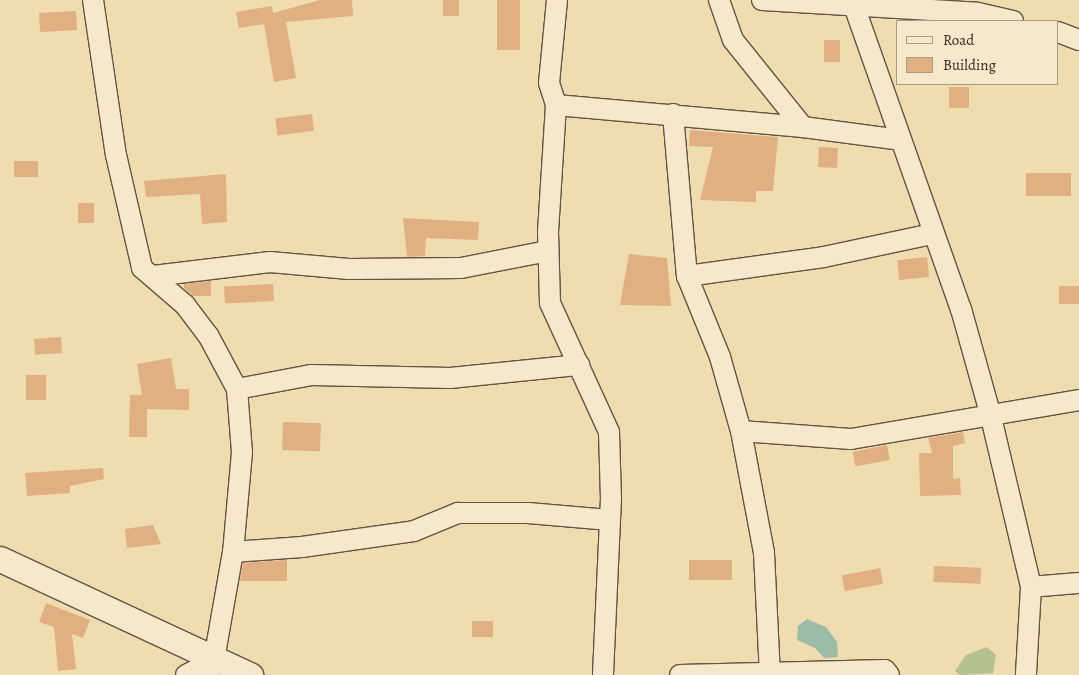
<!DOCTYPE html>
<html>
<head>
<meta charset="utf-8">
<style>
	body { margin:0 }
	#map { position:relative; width:1079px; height:675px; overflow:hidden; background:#efdcaf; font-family:Alegreya,serif }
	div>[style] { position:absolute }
	.green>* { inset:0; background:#b5c18e }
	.water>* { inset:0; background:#9cbca5 }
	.building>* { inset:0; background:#e0af82; transform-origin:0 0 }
	.roads { filter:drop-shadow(1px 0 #625444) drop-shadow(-1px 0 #625444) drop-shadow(0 1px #625444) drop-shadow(0 -1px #625444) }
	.minor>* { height:20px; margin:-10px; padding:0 10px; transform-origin:10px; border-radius:10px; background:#f5e8cb }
	.tertiary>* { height:25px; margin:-12.5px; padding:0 12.5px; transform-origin:12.5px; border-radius:12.5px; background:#f5e8cb }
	span { translate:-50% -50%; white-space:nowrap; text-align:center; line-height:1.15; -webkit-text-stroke:5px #f5e8cb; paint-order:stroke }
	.legend { position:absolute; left:896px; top:20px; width:162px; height:65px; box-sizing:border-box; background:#f5e8cb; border:1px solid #a79a87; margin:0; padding:6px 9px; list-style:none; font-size:15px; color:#332620 }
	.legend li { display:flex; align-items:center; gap:10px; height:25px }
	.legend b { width:25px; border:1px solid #a79a87 }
</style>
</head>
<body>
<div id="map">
	<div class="green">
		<div style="clip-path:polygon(987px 647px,996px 655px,993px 673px,960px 675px,955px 671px,966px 655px)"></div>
	</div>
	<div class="water">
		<div style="clip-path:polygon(807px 619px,826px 627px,837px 642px,838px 657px,824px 658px,815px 648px,797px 640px,798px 626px)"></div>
	</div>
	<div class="building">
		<div style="clip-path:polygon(320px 0,352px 0,353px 16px,286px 22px,296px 78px,274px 82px,264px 24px,239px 28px,236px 12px,272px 6px,273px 13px)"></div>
		<div style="left:443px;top:0;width:16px;height:16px"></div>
		<div style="left:497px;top:0;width:23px;height:50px"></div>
		<div style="left:76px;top:11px;width:19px;height:37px;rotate:87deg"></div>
		<div style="left:824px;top:40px;width:16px;height:22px"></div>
		<div style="left:949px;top:87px;width:20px;height:21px"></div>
		<div style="left:312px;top:114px;width:17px;height:37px;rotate:83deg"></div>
		<div style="clip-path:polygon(690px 130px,778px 137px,773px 191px,756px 191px,756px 202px,700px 200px,713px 147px,689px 146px)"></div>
		<div style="left:819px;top:147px;width:19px;height:20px;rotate:3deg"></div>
		<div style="left:14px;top:161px;width:24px;height:16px"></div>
		<div style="left:1071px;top:173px;width:23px;height:45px;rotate:90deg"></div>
		<div style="clip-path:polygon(226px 174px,227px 222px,202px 224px,200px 194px,146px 197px,144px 181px)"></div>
		<div style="left:78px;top:203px;width:16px;height:20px"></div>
		<div style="clip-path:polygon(403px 218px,479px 222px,478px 240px,426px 238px,425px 256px,407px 257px)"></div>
		<div style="clip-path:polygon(629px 254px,667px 258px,671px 306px,620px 305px)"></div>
		<div style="left:927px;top:257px;width:20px;height:30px;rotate:84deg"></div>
		<div style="clip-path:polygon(211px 281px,211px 296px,193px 296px,184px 288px,184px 284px)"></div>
		<div style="left:273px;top:284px;width:17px;height:49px;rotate:87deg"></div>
		<div style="left:1059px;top:286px;width:20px;height:18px"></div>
		<div style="left:61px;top:337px;width:16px;height:27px;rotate:86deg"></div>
		<div style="clip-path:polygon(171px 358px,176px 389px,189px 389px,189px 410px,147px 409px,147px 437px,129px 437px,130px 395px,142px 395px,137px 364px)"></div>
		<div style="left:26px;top:375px;width:20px;height:25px"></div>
		<div style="left:283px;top:422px;width:38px;height:28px;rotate:2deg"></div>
		<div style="clip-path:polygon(963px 432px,965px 443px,953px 446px,953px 479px,960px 478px,961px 495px,920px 496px,919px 453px,932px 453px,928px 438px)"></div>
		<div style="left:887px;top:445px;width:15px;height:35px;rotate:79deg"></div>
		<div style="clip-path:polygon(103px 468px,104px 479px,70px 486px,70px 493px,27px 496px,25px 473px)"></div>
		<div style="clip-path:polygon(153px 525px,161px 544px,127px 548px,125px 529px)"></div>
		<div style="clip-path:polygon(287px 560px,287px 581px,240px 581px,243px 563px)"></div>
		<div style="left:732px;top:560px;width:20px;height:43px;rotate:90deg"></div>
		<div style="left:934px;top:566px;width:47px;height:16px;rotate:2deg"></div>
		<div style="left:880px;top:568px;width:16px;height:39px;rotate:79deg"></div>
		<div style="clip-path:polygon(46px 603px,90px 620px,83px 638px,72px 634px,76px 669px,58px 671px,54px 627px,39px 622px)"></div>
		<div style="left:472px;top:621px;width:21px;height:16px"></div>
	</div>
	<div class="roads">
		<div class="minor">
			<div style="left:93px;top:0;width:157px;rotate:81.6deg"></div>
			<div style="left:116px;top:155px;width:116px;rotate:77deg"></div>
			<div style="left:142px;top:268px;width:57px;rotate:40.7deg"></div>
			<div style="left:185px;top:305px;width:38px;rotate:53deg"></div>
			<div style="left:208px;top:335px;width:61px;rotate:61.8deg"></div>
			<div style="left:237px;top:389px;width:63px;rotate:85.5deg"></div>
			<div style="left:242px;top:452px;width:100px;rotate:95.1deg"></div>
			<div style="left:233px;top:552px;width:110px;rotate:100deg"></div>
			<div style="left:214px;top:660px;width:17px;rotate:115deg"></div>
			<div style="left:557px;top:0;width:83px;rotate:95.5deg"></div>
			<div style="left:549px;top:83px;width:23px;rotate:72deg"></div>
			<div style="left:556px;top:105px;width:127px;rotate:93.6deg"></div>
			<div style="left:548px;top:232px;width:71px;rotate:88.4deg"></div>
			<div style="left:550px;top:303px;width:142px;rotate:65.4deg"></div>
			<div style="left:609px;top:432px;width:66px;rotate:88.3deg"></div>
			<div style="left:611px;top:498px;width:177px;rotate:92.6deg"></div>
			<div style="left:719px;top:0;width:42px;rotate:70.7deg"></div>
			<div style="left:733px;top:40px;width:112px;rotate:51.2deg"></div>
			<div style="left:762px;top:0;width:216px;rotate:3.4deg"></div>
			<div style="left:978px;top:13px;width:36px;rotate:13deg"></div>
			<div style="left:852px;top:0;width:328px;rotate:70.6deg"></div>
			<div style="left:961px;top:309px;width:108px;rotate:74.4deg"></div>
			<div style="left:990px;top:413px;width:179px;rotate:76.7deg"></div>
			<div style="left:1031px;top:587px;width:88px;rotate:93.3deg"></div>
			<div style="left:1058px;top:32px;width:22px;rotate:21deg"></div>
			<div style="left:556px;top:105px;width:248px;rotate:5.1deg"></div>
			<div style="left:803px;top:127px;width:98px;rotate:7.6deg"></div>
			<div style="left:673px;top:114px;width:163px;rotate:85.1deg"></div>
			<div style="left:687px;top:276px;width:87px;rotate:67.8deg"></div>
			<div style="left:720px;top:357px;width:77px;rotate:74.2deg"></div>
			<div style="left:741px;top:431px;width:124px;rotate:79.3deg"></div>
			<div style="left:764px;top:553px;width:121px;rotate:87.2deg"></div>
			<div style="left:153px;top:276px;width:118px;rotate:-6.8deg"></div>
			<div style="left:270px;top:262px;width:79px;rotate:5.1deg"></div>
			<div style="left:349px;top:269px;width:112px;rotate:-0.5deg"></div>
			<div style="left:461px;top:268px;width:89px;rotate:-11.1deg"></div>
			<div style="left:687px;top:276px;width:138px;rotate:-7.9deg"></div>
			<div style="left:824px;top:257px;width:110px;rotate:-12deg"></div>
			<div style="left:237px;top:389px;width:75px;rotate:-10.7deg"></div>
			<div style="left:311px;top:375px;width:139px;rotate:1.2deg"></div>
			<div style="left:450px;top:378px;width:130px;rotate:-5.8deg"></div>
			<div style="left:741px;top:431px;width:110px;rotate:4.2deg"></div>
			<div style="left:851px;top:439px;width:231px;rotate:-9.7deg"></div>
			<div style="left:233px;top:552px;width:69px;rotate:-4.1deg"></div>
			<div style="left:302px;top:547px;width:113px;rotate:-8.1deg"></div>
			<div style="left:414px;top:531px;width:48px;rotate:-22.2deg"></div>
			<div style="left:458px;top:513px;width:70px"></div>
			<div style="left:528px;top:513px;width:82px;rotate:4.9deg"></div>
			<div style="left:1031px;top:587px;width:48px;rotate:-4.8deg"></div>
			<div style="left:186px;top:675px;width:32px;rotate:-28deg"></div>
			<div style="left:680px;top:675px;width:205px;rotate:-1.4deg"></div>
			<div style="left:885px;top:670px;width:6px;rotate:51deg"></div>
		</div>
		<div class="tertiary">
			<div style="left:0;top:559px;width:276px;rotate:24.9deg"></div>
		</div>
	</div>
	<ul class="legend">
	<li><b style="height:6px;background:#f5e8cb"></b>Road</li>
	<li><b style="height:14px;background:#e0af82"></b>Building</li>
	</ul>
</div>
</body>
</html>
